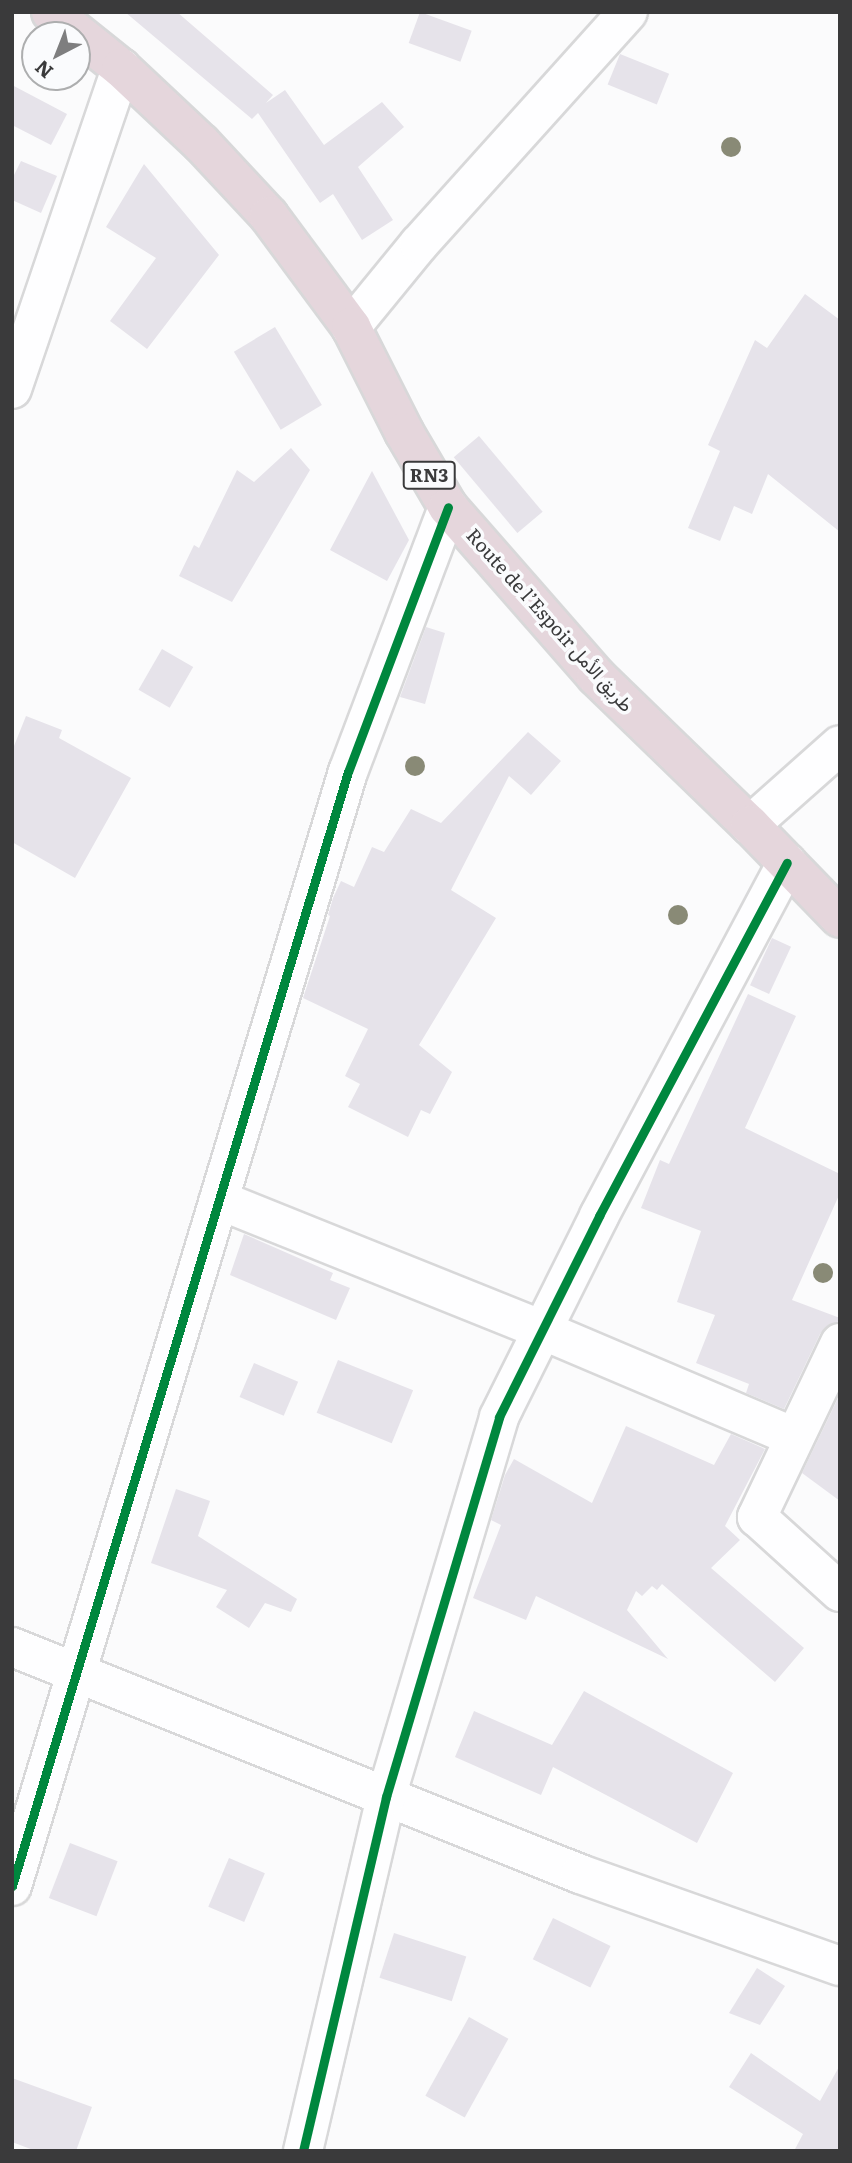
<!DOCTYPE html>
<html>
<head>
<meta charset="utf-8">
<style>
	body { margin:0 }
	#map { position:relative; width:852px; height:2163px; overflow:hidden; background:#fbfbfc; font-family:Literata,Vazirmatn,serif }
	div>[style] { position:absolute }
	.building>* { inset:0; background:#e6e3ea; transform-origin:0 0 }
	.roads { filter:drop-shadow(2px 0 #d8d8d9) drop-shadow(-2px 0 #d8d8d9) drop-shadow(0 2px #d8d8d9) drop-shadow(0 -2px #d8d8d9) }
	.street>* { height:38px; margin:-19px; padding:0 19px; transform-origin:19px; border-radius:19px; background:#fefeff }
	.highway>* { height:38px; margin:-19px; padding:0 19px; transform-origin:19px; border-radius:19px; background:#e5d6dc }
	.cycleway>* { height:9px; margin:-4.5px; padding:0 4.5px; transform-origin:4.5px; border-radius:4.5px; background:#00873e }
	.trees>* { width:20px; height:20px; margin:-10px; border-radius:50%; background:#898a76 }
	span { translate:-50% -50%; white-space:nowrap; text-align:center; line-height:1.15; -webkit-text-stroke:7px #fafbfd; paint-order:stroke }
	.shield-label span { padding:2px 5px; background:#fafbfd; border:2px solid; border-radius:5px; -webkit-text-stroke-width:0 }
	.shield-label { font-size:18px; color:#3a3a3b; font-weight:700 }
	.street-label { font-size:19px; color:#3a3a3b }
	.frame { position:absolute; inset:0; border:14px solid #3a3a3b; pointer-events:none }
	.north { position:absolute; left:21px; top:21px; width:70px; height:70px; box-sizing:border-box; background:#fafbfd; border:2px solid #adaeaf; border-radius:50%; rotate:222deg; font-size:19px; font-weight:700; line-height:28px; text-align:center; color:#3a3a3b }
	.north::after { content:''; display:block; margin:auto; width:24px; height:32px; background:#7e7e7f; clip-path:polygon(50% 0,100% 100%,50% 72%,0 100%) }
</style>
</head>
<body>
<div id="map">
	<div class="building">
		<div style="clip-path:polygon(125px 12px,177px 12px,273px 95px,266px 103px,285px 90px,324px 145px,382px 102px,404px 127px,358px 167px,393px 220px,362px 240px,333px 194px,320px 203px,258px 113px,252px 119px)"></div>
		<div style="left:420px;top:12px;width:55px;height:33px;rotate:20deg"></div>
		<div style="left:620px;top:54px;width:53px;height:33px;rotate:22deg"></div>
		<div style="clip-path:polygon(12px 85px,67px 114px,51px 145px,12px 125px)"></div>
		<div style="clip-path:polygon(21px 161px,57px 176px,41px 213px,12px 200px,12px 179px)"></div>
		<div style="clip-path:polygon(144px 164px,219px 255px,147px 349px,110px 321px,156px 258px,106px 227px)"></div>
		<div style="clip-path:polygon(805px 294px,840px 320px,840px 532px,768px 474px,752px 514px,734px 506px,720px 541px,688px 528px,720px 451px,708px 445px,755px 340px,767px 348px)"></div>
		<div style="left:275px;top:327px;width:91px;height:48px;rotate:59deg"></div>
		<div style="left:479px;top:436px;width:99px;height:33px;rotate:50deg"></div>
		<div style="clip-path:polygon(291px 448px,310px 470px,232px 602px,179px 576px,194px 545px,199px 548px,237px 470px,254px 482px)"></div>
		<div style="clip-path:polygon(372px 471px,409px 540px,387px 581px,330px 550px)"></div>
		<div style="clip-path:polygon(426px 627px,445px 633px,425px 704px,400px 697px)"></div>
		<div style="left:162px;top:649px;width:36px;height:47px;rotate:30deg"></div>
		<div style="clip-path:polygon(26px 716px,62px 730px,59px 738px,131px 778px,75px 878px,12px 842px,12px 751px)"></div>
		<div style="clip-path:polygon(528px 732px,561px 761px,531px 795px,509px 776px,451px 890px,496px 918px,419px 1045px,452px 1072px,430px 1114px,421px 1110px,408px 1137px,348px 1107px,360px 1084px,345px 1076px,368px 1029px,303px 998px,330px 916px,328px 915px,333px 898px,341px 881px,354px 887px,372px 847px,384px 852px,411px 809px,441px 823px)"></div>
		<div style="left:772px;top:938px;width:21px;height:52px;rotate:25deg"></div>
		<div style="clip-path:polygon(748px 994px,796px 1016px,745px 1128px,840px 1174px,840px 1193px,792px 1300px,840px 1318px,840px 1321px,828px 1325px,820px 1334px,784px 1409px,746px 1393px,749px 1384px,696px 1363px,715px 1315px,677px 1302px,701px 1231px,641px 1208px,660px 1160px,669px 1164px)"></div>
		<div style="clip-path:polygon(244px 1234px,333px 1273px,330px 1280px,350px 1288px,336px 1320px,230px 1275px)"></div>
		<div style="left:338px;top:1360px;width:81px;height:57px;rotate:22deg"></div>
		<div style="left:254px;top:1363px;width:48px;height:37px;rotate:23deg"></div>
		<div style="clip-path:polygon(840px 1394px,840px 1501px,802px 1473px)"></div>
		<div style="clip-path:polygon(626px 1426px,714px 1465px,731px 1434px,765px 1449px,725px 1526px,740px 1540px,711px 1568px,804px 1648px,775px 1682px,662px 1584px,657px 1590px,652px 1586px,642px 1596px,636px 1591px,627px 1610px,668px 1659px,536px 1596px,526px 1620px,473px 1598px,501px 1525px,491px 1520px,505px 1475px,514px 1459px,592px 1503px)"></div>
		<div style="clip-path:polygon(176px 1489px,210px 1501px,198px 1536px,297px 1599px,291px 1612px,265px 1603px,249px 1628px,216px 1607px,227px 1590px,151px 1563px)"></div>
		<div style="clip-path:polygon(584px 1691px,733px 1773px,697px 1843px,553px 1767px,541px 1795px,455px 1757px,474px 1711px,552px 1745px)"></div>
		<div style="left:70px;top:1843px;width:51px;height:59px;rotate:21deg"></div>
		<div style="left:229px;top:1858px;width:39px;height:53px;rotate:23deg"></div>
		<div style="left:553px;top:1918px;width:64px;height:46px;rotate:26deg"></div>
		<div style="left:394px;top:1933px;width:76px;height:47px;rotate:18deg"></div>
		<div style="clip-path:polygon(757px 1968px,785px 1986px,760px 2025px,729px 2013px)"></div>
		<div style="left:469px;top:2017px;width:45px;height:90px;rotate:29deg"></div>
		<div style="clip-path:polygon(751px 2053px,820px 2101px,840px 2065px,840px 2151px,794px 2151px,803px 2134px,729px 2087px)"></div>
		<div style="clip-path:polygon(12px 2078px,92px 2107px,76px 2151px,36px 2151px,12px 2142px)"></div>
	</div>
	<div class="roads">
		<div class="street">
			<div style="left:351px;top:327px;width:107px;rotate:-50.7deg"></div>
			<div style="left:419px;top:244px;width:312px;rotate:-48deg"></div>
			<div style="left:12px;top:389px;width:339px;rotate:-71.2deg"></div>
			<div style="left:750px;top:825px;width:120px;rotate:-41.6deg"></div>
			<div style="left:219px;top:1200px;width:348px;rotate:21.9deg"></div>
			<div style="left:542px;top:1330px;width:274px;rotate:23deg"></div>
			<div style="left:840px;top:1343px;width:193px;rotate:115.5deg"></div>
			<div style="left:757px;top:1517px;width:112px;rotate:42.1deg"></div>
			<div style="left:12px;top:1647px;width:612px;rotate:21.78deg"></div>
			<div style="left:580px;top:1874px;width:276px;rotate:19.5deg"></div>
			<div style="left:12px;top:1886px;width:1164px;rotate:-73.22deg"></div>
			<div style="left:348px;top:772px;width:283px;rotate:-69.3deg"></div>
			<div style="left:303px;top:2151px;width:364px;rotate:-76.8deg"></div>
			<div style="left:386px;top:1797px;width:396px;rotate:-73.4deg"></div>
			<div style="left:499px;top:1417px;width:225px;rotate:-63.5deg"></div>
			<div style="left:599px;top:1216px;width:400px;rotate:-62deg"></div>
		</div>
		<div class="highway">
			<div style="left:51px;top:12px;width:90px;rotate:38.7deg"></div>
			<div style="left:121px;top:68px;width:110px;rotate:43.2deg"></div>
			<div style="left:201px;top:143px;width:100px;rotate:47deg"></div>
			<div style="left:269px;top:216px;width:138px;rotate:53.5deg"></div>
			<div style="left:351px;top:327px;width:118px;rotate:63.2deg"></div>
			<div style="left:404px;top:432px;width:87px;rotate:59.6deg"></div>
			<div style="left:448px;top:507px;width:225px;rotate:48.8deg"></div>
			<div style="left:596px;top:676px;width:214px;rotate:44.1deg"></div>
			<div style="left:750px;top:825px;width:129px;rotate:45.9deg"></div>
		</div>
	</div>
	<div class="cycleway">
		<div style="left:12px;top:1886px;width:1164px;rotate:-73.22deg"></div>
		<div style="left:348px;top:772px;width:283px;rotate:-69.3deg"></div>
		<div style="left:303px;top:2151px;width:364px;rotate:-76.8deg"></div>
		<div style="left:386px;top:1797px;width:396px;rotate:-73.4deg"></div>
		<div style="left:499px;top:1417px;width:225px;rotate:-63.5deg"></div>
		<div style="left:599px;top:1216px;width:400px;rotate:-62deg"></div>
	</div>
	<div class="trees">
		<div style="left:731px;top:147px"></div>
		<div style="left:415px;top:766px"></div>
		<div style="left:678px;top:915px"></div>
		<div style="left:823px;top:1273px"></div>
	</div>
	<div class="shield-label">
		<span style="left:429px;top:475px">RN3</span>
	</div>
	<div class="street-label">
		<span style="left:550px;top:620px;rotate:48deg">Route de l’Espoir طريق الأمل</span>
	</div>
	<div class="frame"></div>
	<div class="north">N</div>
</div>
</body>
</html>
